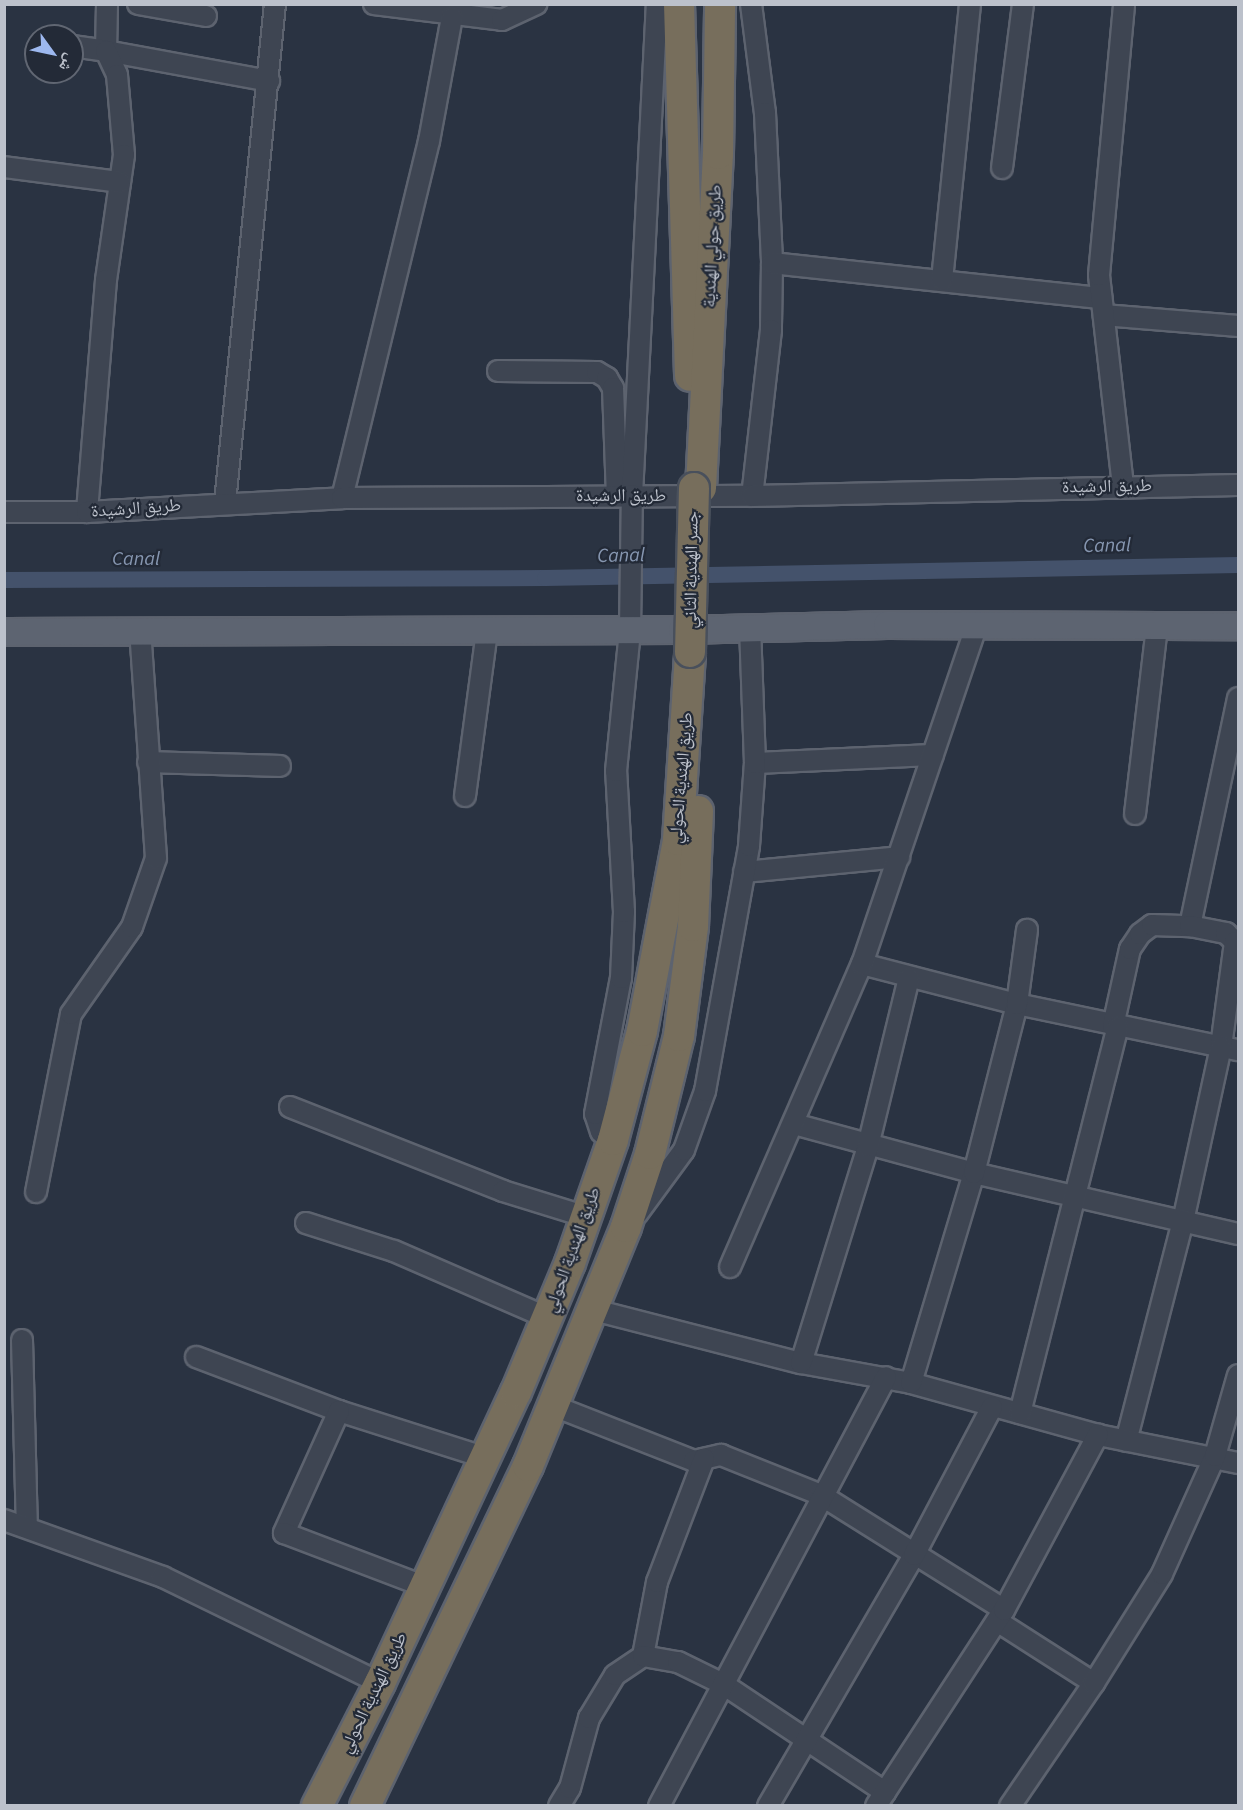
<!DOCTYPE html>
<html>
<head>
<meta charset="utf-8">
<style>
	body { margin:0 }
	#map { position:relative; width:1243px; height:1810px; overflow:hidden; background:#2a3342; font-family:"Source Sans 3","Noto Naskh Arabic",sans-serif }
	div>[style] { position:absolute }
	.canal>* { height:16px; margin:-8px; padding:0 8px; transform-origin:8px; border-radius:8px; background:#44526b }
	.roads { filter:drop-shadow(2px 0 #5d636f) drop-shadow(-2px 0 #5d636f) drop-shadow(0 2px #5d636f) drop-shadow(0 -2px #5d636f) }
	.minor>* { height:20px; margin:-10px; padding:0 10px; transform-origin:10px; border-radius:10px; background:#3e4552 }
	.major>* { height:26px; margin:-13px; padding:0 13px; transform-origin:13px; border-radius:13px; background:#5d6471 }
	.highway>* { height:30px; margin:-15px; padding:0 15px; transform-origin:15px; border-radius:15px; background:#776e5c }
	.bridges { filter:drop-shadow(2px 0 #49505c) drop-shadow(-2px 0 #49505c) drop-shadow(0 2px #49505c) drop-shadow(0 -2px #49505c) }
	.highway-bridge>* { height:30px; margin:-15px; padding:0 15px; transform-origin:15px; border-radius:15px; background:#776e5c }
	span { translate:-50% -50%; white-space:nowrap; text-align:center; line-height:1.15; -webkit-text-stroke:4.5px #232a37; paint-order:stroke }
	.street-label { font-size:18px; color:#bcc1cb }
	.water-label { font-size:20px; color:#8696b0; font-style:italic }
	.frame { position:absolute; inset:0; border:6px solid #bcc1cb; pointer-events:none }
	.north { position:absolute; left:24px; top:24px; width:60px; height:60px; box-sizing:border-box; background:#232a37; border:2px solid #606672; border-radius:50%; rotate:123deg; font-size:16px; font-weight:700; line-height:24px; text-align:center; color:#bcc1cb }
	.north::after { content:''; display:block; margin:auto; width:21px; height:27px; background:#9db8ef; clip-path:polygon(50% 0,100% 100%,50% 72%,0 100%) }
</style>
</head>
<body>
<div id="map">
	<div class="canal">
		<div style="left:4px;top:580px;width:541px;rotate:-0.21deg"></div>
		<div style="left:545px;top:578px;width:693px;rotate:-1.07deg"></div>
	</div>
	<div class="roads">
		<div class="minor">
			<div style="left:107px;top:4px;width:47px;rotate:91.2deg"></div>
			<div style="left:106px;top:51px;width:166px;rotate:10.4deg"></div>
			<div style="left:138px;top:4px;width:69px;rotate:10deg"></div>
			<div style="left:374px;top:4px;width:129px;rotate:7.1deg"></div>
			<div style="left:502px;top:20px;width:38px;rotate:-25deg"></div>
			<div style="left:751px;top:4px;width:110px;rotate:82.7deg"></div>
			<div style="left:765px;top:113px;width:150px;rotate:87.3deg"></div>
			<div style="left:772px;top:263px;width:67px;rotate:90.9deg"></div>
			<div style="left:771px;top:330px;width:167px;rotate:96.5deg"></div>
			<div style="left:72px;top:46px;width:34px;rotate:8deg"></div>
			<div style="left:106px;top:51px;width:26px;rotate:65deg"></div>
			<div style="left:117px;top:75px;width:80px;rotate:85deg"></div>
			<div style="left:124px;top:155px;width:126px;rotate:98.2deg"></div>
			<div style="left:106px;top:280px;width:233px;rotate:94.7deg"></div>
			<div style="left:4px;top:167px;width:117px;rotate:7.4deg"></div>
			<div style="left:1002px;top:168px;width:165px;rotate:-82.7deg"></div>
			<div style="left:772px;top:263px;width:331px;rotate:6.1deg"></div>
			<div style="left:942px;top:280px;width:277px;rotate:-84.2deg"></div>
			<div style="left:1104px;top:315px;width:134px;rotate:4.7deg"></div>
			<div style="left:498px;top:371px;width:99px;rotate:0.6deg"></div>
			<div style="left:597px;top:372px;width:12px;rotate:31deg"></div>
			<div style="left:607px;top:378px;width:12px;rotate:59deg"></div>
			<div style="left:613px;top:388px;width:108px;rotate:87.9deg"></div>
			<div style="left:1123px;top:486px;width:212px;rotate:-96.5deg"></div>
			<div style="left:1099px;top:275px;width:272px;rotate:-84.7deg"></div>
			<div style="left:632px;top:495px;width:492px;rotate:-87.1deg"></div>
			<div style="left:342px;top:498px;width:367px;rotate:-76.3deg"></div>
			<div style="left:429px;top:141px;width:126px;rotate:-79.5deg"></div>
			<div style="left:225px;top:503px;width:501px;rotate:-84.28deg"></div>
			<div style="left:4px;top:512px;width:83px"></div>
			<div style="left:87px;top:512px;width:255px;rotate:-3.1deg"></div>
			<div style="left:342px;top:498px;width:410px;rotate:-0.3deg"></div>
			<div style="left:752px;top:496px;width:486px;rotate:-1.3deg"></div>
			<div style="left:148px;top:762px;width:132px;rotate:1.7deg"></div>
			<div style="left:755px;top:763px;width:178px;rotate:-2.6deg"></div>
			<div style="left:465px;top:796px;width:166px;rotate:-82.4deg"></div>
			<div style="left:1135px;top:814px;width:189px;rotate:-83.3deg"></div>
			<div style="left:744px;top:872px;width:156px;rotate:-5.5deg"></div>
			<div style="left:1190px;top:926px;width:233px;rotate:-78.1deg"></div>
			<div style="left:862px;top:964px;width:160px;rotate:14.5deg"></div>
			<div style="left:1017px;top:1004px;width:226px;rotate:11.8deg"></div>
			<div style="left:1113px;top:1026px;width:79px;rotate:-77.6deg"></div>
			<div style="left:1130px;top:949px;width:18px;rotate:-56deg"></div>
			<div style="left:1140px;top:934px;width:15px;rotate:-37deg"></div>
			<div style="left:1152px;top:925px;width:38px;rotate:2deg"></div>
			<div style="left:1190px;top:926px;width:37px;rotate:11deg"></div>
			<div style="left:1226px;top:933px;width:13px;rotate:45deg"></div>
			<div style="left:1235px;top:942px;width:106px;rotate:97.6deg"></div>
			<div style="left:1221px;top:1047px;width:178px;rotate:102.3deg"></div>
			<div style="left:1183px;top:1221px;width:227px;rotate:104.5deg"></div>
			<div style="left:290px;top:1107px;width:229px;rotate:21.5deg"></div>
			<div style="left:503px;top:1191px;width:88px;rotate:17.2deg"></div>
			<div style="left:794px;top:1124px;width:187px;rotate:15.2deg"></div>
			<div style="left:974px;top:1173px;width:271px;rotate:13deg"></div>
			<div style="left:613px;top:1140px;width:14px;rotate:-146deg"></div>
			<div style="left:601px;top:1132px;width:19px;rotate:-108deg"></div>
			<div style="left:595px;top:1114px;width:138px;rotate:-79.2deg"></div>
			<div style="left:621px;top:978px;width:66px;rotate:-87.4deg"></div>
			<div style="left:624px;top:912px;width:141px;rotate:-93.2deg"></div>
			<div style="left:616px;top:771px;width:141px;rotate:-84.3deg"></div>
			<div style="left:630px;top:631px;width:136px;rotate:-89.2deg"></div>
			<div style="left:36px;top:1192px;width:181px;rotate:-78.9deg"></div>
			<div style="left:71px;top:1014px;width:106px;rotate:-55deg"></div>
			<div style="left:132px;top:927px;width:73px;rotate:-70.8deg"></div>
			<div style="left:156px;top:858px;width:227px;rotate:-94deg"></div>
			<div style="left:637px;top:1214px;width:79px;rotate:-53.7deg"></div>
			<div style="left:684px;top:1150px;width:63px;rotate:-70.4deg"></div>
			<div style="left:705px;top:1091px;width:249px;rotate:-79.8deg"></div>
			<div style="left:749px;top:846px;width:83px;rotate:-85.9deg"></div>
			<div style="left:755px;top:763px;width:135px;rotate:-92.1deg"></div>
			<div style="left:306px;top:1223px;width:92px;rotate:17.7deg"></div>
			<div style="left:394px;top:1251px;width:168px;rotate:23.5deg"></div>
			<div style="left:730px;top:1267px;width:331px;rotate:-66.5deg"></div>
			<div style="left:862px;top:964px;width:358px;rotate:-71.3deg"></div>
			<div style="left:594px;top:1310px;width:214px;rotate:14.4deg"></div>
			<div style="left:801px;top:1363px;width:112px;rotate:10.3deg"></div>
			<div style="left:911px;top:1383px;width:194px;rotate:15.5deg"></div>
			<div style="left:1098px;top:1435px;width:143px;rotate:11.3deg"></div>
			<div style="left:22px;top:1340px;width:187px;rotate:88.5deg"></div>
			<div style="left:196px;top:1357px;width:153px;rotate:20.7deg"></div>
			<div style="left:339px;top:1411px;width:154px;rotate:17.7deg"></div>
			<div style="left:801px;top:1363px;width:227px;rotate:-72.8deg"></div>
			<div style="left:868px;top:1146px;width:173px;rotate:-76.3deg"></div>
			<div style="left:911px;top:1383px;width:219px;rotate:-73.3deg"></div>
			<div style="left:974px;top:1173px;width:174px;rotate:-75.7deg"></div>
			<div style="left:1017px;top:1004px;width:75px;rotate:-82.3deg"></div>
			<div style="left:554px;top:1406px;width:150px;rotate:21.4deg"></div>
			<div style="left:694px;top:1461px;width:28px;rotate:-13deg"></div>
			<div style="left:721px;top:1455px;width:108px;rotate:21.8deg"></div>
			<div style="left:821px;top:1495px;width:216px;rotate:32.1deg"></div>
			<div style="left:339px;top:1411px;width:134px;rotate:114.3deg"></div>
			<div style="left:284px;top:1533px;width:152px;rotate:20.8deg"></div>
			<div style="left:1020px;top:1413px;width:398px;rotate:-75.8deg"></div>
			<div style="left:4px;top:1520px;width:169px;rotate:19.7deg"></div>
			<div style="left:163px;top:1577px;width:242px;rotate:26deg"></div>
			<div style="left:997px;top:1621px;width:115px;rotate:32.6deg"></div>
			<div style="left:643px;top:1656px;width:75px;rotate:-79.3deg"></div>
			<div style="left:657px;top:1582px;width:132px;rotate:-69.1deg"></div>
			<div style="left:559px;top:1806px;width:21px;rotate:-59deg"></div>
			<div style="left:570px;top:1788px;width:73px;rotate:-74.8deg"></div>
			<div style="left:589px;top:1718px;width:50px;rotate:-58.8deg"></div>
			<div style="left:615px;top:1675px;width:34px;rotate:-34deg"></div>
			<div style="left:643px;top:1656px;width:36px;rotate:10deg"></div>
			<div style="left:678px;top:1662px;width:50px;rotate:26.1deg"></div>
			<div style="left:723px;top:1684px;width:195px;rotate:33.7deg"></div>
			<div style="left:659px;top:1806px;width:485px;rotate:-62.1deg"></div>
			<div style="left:768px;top:1806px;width:290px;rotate:-59.8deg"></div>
			<div style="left:914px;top:1555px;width:167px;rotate:-62.2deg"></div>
			<div style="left:876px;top:1806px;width:234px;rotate:-56.9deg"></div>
			<div style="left:1004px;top:1610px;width:199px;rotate:-61.8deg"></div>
			<div style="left:1010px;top:1806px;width:149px;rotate:-55.7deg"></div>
			<div style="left:1094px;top:1683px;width:128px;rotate:-58deg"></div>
			<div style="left:1162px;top:1574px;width:129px;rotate:-65.8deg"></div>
			<div style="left:1215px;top:1456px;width:84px;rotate:-74.1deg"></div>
		</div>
		<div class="major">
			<div style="left:4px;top:632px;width:678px;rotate:-0.17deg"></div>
			<div style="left:682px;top:630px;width:205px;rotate:-1.4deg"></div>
			<div style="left:887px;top:625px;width:351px;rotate:0.2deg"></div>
		</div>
		<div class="highway">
			<div style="left:679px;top:4px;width:372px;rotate:88.3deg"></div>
			<div style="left:701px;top:488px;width:334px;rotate:-87.1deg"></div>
			<div style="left:718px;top:154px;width:150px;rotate:-89.2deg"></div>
			<div style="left:317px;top:1806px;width:138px;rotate:-62.9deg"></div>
			<div style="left:380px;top:1683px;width:321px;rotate:-65deg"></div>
			<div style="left:516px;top:1392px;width:140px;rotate:-67.3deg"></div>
			<div style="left:570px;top:1263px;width:130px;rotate:-70.7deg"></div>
			<div style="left:613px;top:1140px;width:113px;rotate:-75.1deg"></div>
			<div style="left:642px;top:1031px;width:194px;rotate:-79.3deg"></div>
			<div style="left:678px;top:840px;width:188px;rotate:-86.3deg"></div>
			<div style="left:365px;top:1806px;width:377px;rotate:-64.4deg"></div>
			<div style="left:528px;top:1466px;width:258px;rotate:-67.7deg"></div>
			<div style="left:626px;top:1227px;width:77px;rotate:-71.8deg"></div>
			<div style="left:650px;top:1154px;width:122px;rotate:-76.2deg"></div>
			<div style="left:679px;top:1036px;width:111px;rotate:-82.7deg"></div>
			<div style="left:693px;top:926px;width:115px;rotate:-87.5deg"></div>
		</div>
	</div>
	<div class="bridges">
		<div class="highway-bridge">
			<div style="left:690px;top:652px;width:164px;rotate:-88.6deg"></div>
		</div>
	</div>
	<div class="street-label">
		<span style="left:713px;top:246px;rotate:-87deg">طريق حولي الهندية</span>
		<span style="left:1107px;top:487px;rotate:-1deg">طريق الرشيدة</span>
		<span style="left:621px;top:496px">طريق الرشيدة</span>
		<span style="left:136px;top:509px;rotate:-4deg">طريق الرشيدة</span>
		<span style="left:692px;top:570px;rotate:-89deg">جسر الهندية الثاني</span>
		<span style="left:682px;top:778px;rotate:-85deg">طريق الهندية الحولي</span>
		<span style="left:573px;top:1250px;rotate:-70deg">طريق الهندية الحولي</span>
		<span style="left:374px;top:1693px;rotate:-64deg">طريق الهندية الحولي</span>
	</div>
	<div class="water-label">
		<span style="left:1107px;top:546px;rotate:-1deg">Canal</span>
		<span style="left:621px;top:556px;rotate:-1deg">Canal</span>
		<span style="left:136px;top:559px">Canal</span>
	</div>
	<div class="frame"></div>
	<div class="north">ش</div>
</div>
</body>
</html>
